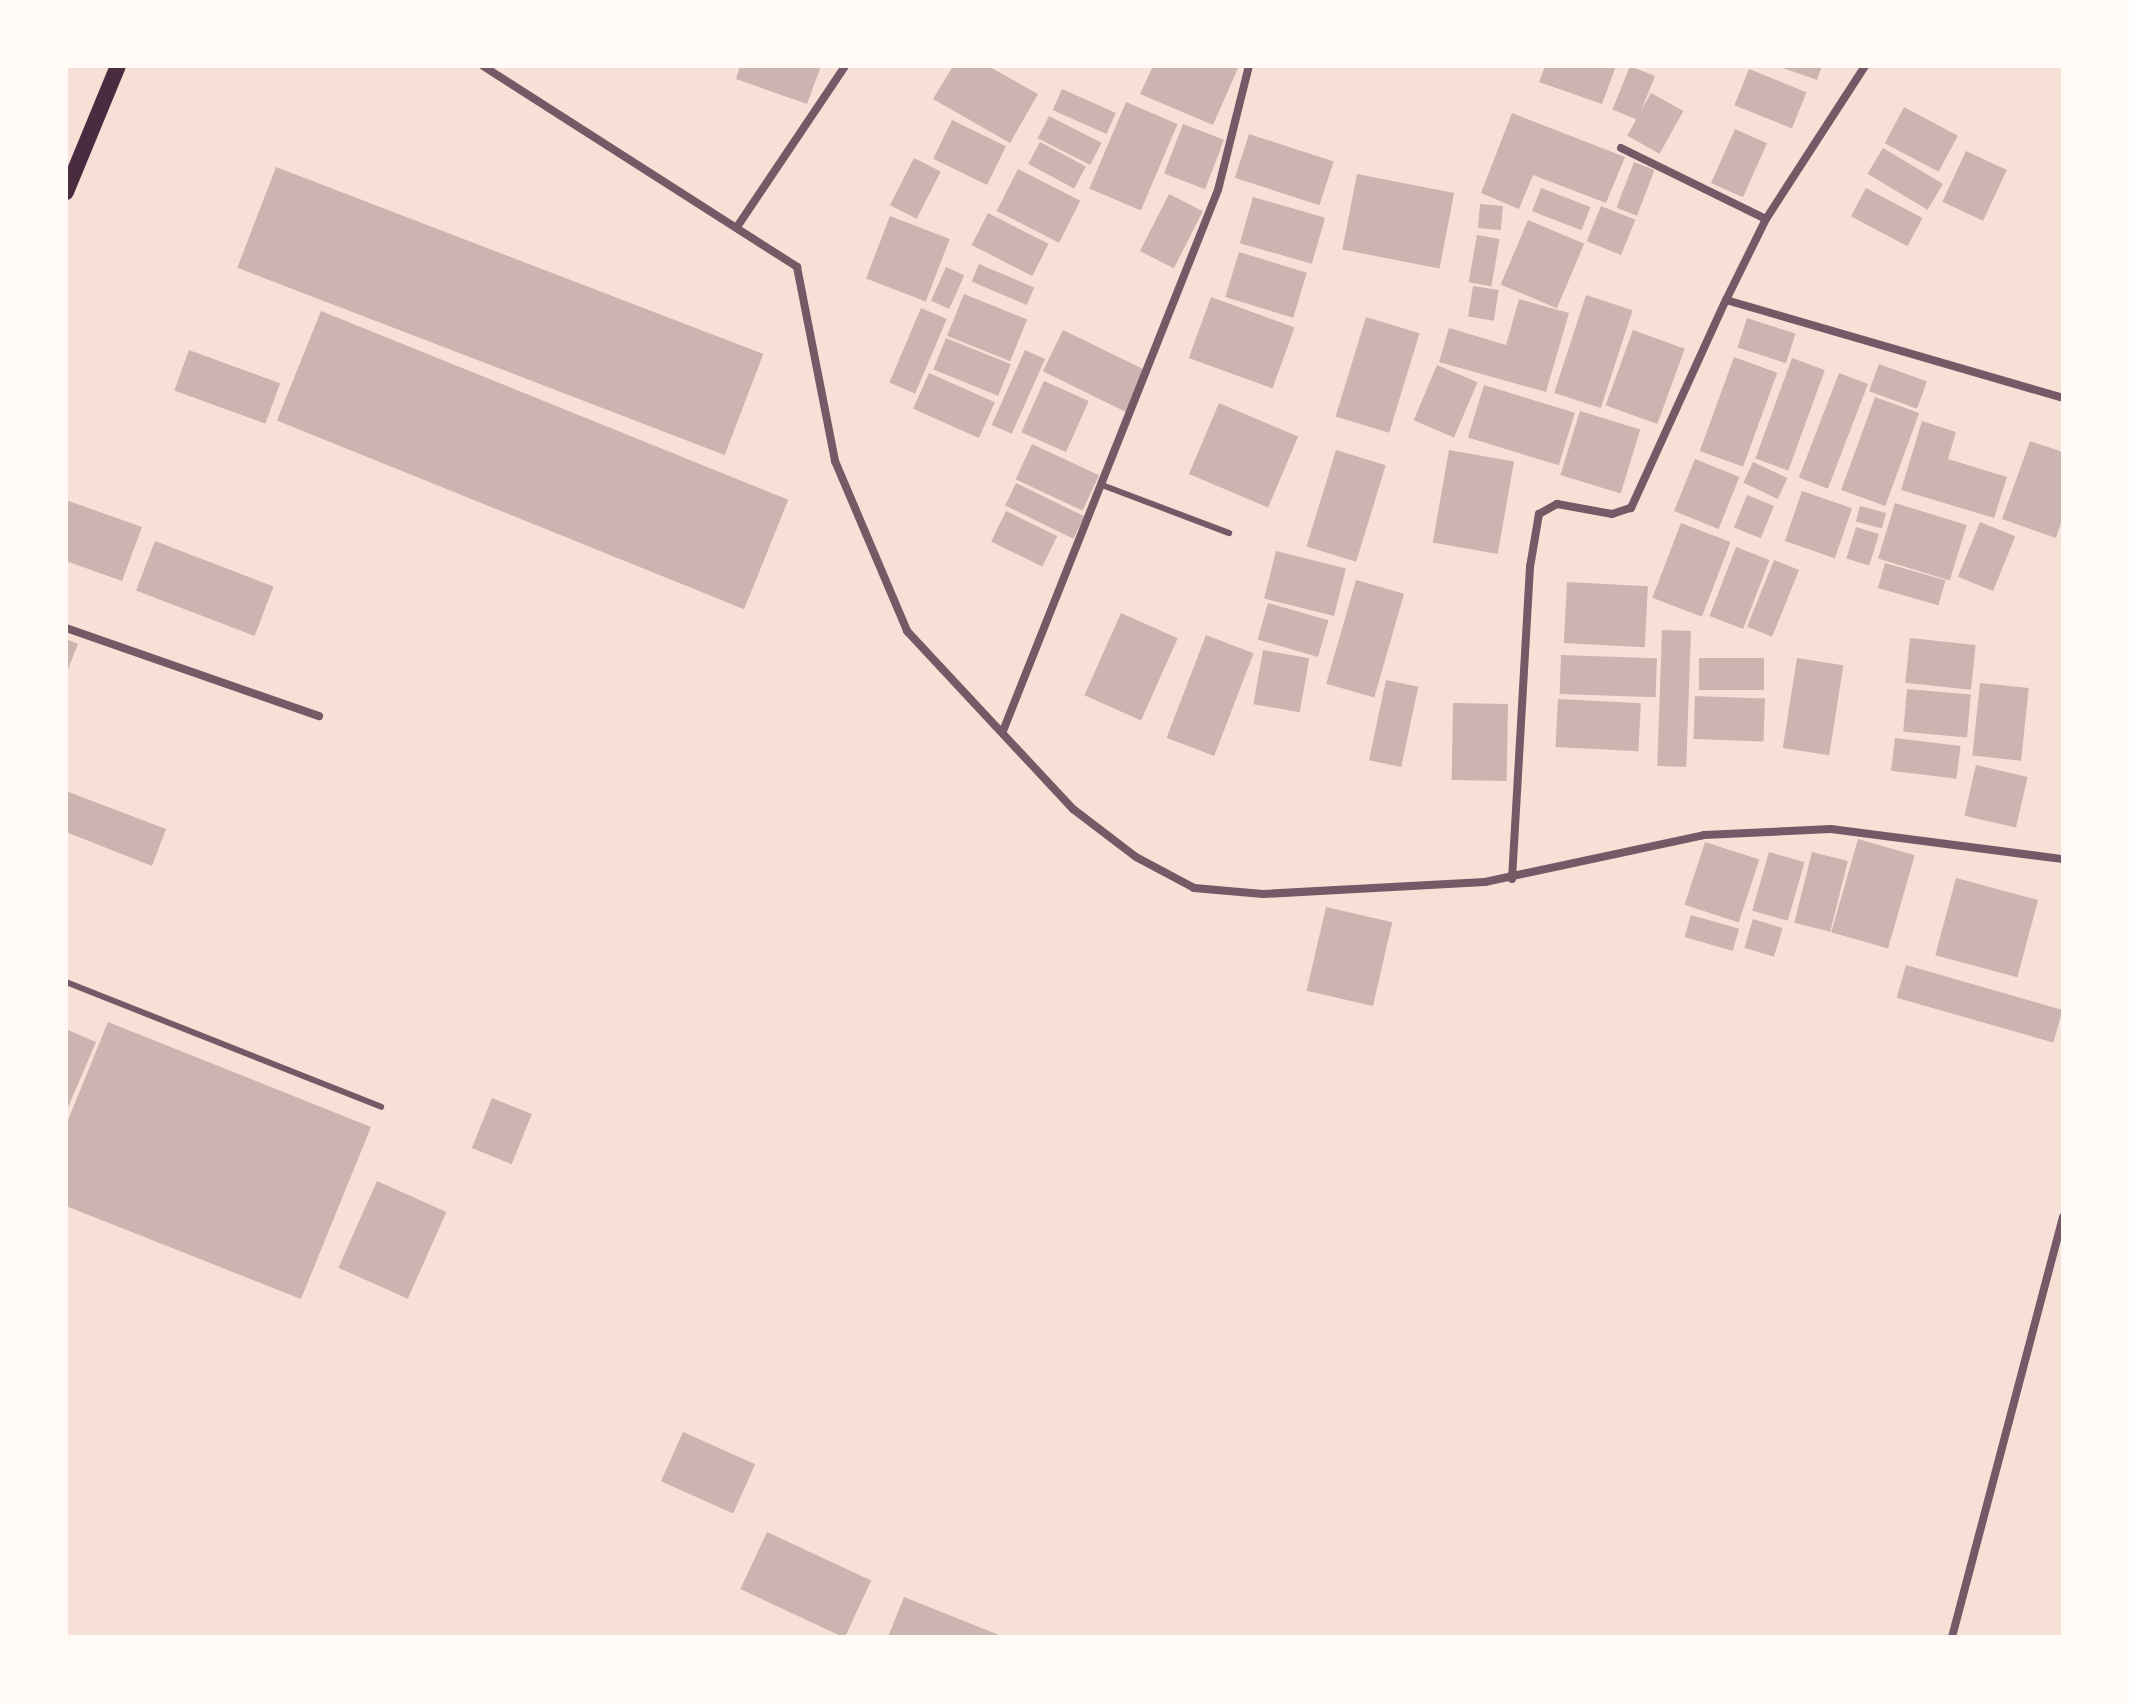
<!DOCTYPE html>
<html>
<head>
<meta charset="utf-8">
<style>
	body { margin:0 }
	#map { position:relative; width:2129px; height:1703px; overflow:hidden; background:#f7e1d7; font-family:Karla,sans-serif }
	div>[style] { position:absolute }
	.building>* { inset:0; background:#ccb4b1; transform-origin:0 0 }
	.service>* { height:6px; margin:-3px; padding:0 3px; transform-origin:3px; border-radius:3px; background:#755966 }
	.minor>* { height:8px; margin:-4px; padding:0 4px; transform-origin:4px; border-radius:4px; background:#755966 }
	.secondary>* { height:16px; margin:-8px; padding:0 8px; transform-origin:8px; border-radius:8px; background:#4a2c40 }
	span { translate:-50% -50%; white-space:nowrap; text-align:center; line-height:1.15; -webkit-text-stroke:7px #fffaf5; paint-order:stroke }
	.frame { position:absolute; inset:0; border:68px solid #fffaf5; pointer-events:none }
</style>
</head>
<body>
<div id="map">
	<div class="building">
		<div style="clip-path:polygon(740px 66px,821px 66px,807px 104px,736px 79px)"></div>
		<div style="clip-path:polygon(953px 66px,988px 66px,1038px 94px,1010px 143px,933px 99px)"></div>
		<div style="clip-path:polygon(1153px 66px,1233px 66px,1238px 68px,1213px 125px,1140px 94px)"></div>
		<div style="clip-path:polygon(1545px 66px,1616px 66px,1602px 104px,1539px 82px)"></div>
		<div style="left:1630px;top:66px;width:27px;height:47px;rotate:22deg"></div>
		<div style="clip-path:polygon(1777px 66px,1822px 66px,1817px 80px)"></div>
		<div style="left:1749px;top:69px;width:62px;height:39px;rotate:22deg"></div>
		<div style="left:1062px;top:89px;width:59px;height:23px;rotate:24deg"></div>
		<div style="left:1651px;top:93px;width:37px;height:49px;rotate:29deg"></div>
		<div style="left:1126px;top:102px;width:56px;height:94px;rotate:23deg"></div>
		<div style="left:1904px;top:107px;width:61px;height:41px;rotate:28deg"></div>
		<div style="clip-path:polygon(1512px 113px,1625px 157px,1606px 203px,1533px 175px,1519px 209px,1481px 193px)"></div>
		<div style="left:1049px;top:116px;width:59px;height:25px;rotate:27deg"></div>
		<div style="left:952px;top:120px;width:60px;height:43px;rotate:26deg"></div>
		<div style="left:1183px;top:124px;width:44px;height:53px;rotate:21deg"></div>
		<div style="left:1735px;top:129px;width:35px;height:59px;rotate:24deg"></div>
		<div style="left:1249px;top:134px;width:89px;height:46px;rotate:18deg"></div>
		<div style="left:1040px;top:142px;width:52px;height:25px;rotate:28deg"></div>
		<div style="left:1883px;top:148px;width:70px;height:30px;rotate:31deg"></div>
		<div style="left:1966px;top:151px;width:45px;height:56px;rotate:25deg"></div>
		<div style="left:914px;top:158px;width:30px;height:53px;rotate:27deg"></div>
		<div style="left:1634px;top:162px;width:22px;height:49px;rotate:21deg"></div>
		<div style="left:276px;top:167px;width:522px;height:108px;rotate:21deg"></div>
		<div style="left:1018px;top:169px;width:70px;height:47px;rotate:27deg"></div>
		<div style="left:1357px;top:174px;width:99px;height:77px;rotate:11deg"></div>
		<div style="left:1541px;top:188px;width:53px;height:25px;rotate:21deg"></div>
		<div style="left:1866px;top:188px;width:64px;height:32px;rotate:28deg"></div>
		<div style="left:1169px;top:194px;width:38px;height:64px;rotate:27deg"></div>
		<div style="left:1253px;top:197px;width:75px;height:48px;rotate:16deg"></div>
		<div style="left:1480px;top:204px;width:23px;height:24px;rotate:5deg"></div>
		<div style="left:1601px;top:206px;width:37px;height:38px;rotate:22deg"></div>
		<div style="left:988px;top:213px;width:68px;height:36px;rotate:27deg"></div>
		<div style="left:890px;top:216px;width:64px;height:67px;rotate:21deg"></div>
		<div style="left:1528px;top:220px;width:61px;height:70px;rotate:23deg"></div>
		<div style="left:1477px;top:235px;width:23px;height:48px;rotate:10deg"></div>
		<div style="left:1239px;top:252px;width:71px;height:47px;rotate:17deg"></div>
		<div style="left:979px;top:264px;width:60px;height:19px;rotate:23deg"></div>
		<div style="left:946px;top:267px;width:20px;height:37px;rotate:24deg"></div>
		<div style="left:1473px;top:286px;width:26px;height:31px;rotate:9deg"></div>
		<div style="left:964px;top:294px;width:68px;height:45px;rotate:22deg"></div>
		<div style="left:1586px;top:295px;width:49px;height:103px;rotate:18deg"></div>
		<div style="left:1211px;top:297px;width:89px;height:65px;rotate:20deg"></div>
		<div style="clip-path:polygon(1519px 299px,1569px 313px,1546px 392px,1439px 362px,1449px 328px,1506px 345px)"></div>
		<div style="left:921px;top:308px;width:28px;height:81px;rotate:23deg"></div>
		<div style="left:321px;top:311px;width:504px;height:118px;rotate:22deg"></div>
		<div style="left:1366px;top:317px;width:56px;height:104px;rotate:17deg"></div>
		<div style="left:1747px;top:318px;width:51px;height:31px;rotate:18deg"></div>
		<div style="left:1063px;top:330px;width:92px;height:46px;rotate:26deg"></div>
		<div style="left:1633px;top:330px;width:55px;height:80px;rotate:20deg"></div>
		<div style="left:946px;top:338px;width:70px;height:34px;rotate:22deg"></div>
		<div style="left:189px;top:350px;width:97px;height:43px;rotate:20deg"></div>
		<div style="left:1025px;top:350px;width:22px;height:82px;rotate:24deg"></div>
		<div style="left:1734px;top:357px;width:46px;height:100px;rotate:20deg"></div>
		<div style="left:1792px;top:358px;width:35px;height:107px;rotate:20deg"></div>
		<div style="left:1879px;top:364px;width:51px;height:29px;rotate:20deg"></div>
		<div style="left:1437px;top:365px;width:44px;height:60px;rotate:23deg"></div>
		<div style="left:929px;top:373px;width:72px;height:39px;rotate:24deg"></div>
		<div style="left:1839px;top:373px;width:31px;height:112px;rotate:21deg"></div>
		<div style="left:1044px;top:381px;width:49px;height:56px;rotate:24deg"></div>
		<div style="left:1484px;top:385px;width:95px;height:55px;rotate:17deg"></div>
		<div style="left:1875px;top:397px;width:47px;height:99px;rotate:20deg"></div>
		<div style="left:1219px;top:403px;width:86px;height:77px;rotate:23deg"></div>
		<div style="left:1580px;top:411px;width:63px;height:67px;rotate:17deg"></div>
		<div style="clip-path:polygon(1922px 421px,1956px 432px,1948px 459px,2007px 477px,1994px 518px,1901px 490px)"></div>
		<div style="clip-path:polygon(2030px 441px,2063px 452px,2063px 517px,2056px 538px,2002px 519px)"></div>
		<div style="left:1032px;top:444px;width:74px;height:39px;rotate:25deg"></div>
		<div style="left:1336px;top:450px;width:52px;height:101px;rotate:17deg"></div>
		<div style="left:1449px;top:450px;width:66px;height:94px;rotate:10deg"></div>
		<div style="left:1695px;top:459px;width:48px;height:56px;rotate:22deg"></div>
		<div style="left:1753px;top:462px;width:38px;height:23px;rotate:25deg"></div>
		<div style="left:1016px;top:483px;width:76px;height:25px;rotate:26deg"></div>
		<div style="left:1802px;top:491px;width:53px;height:53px;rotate:19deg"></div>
		<div style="left:1747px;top:495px;width:29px;height:35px;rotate:22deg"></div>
		<div style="clip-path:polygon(66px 500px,142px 527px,122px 581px,66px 561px)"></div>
		<div style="left:1895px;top:503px;width:75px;height:58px;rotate:17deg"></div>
		<div style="left:1860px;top:506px;width:27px;height:16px;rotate:15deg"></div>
		<div style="left:1006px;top:511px;width:57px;height:34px;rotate:26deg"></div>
		<div style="left:1980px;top:522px;width:38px;height:59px;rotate:22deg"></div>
		<div style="left:1681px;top:523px;width:53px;height:80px;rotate:21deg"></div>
		<div style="left:1856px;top:527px;width:24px;height:33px;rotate:17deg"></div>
		<div style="left:155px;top:541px;width:127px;height:53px;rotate:21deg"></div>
		<div style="left:1736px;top:547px;width:36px;height:74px;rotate:21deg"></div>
		<div style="left:1276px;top:551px;width:72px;height:49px;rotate:14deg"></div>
		<div style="left:1774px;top:560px;width:27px;height:72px;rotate:22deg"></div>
		<div style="left:1885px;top:563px;width:63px;height:26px;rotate:16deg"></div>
		<div style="left:1356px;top:580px;width:50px;height:108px;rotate:16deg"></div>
		<div style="left:1567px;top:582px;width:81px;height:61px;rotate:3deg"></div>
		<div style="left:1268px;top:603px;width:63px;height:38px;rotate:16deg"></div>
		<div style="left:1121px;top:613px;width:62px;height:90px;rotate:24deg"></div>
		<div style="left:1662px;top:630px;width:29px;height:136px;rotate:2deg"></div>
		<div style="left:1206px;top:635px;width:51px;height:110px;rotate:21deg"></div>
		<div style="left:1910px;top:638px;width:66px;height:45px;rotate:6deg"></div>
		<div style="clip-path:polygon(66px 639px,78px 644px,66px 674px)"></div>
		<div style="left:1263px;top:650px;width:47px;height:55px;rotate:10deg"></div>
		<div style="left:1561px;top:655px;width:96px;height:39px;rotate:2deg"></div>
		<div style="left:1699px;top:658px;width:65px;height:32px"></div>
		<div style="left:1797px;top:658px;width:47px;height:91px;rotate:9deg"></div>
		<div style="left:1386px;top:680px;width:33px;height:82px;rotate:12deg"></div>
		<div style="left:1980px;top:683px;width:49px;height:73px;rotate:6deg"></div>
		<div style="left:1907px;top:689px;width:64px;height:43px;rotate:5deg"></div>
		<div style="left:1695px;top:696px;width:70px;height:43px;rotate:2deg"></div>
		<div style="left:1558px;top:699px;width:83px;height:48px;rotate:3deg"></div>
		<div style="left:1453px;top:703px;width:55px;height:77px;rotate:1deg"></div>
		<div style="left:1895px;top:738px;width:66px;height:33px;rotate:7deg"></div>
		<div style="left:1976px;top:765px;width:53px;height:52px;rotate:13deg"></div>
		<div style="clip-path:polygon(66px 791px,166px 829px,152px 866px,66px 832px)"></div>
		<div style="left:1858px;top:839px;width:59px;height:97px;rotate:16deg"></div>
		<div style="left:1705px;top:842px;width:57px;height:66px;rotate:18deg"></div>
		<div style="left:1769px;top:852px;width:37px;height:61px;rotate:16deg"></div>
		<div style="left:1812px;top:852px;width:37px;height:73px;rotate:14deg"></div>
		<div style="left:1956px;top:878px;width:85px;height:80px;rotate:15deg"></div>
		<div style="left:1326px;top:907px;width:68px;height:86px;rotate:13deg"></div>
		<div style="left:1691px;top:915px;width:50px;height:23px;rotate:16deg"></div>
		<div style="left:1753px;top:919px;width:31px;height:30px;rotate:17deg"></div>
		<div style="left:1906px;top:965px;width:163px;height:34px;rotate:16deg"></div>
		<div style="clip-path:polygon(108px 1022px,371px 1127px,301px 1299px,66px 1206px,66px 1125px)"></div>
		<div style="clip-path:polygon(66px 1029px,96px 1042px,66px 1112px)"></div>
		<div style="left:492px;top:1098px;width:43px;height:54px;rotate:22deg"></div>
		<div style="left:377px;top:1181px;width:76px;height:95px;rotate:24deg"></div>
		<div style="left:683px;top:1432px;width:79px;height:54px;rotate:24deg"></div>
		<div style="left:767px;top:1532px;width:115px;height:63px;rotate:25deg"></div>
		<div style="clip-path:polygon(904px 1597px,1004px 1637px,888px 1637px)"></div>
	</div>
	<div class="service">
		<div style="left:1102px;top:485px;width:136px;rotate:20.7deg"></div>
		<div style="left:66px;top:982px;width:339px;rotate:21.6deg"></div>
	</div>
	<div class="minor">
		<div style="left:483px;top:66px;width:373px;rotate:32.6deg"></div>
		<div style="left:797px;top:267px;width:198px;rotate:78.9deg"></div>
		<div style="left:835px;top:461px;width:185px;rotate:67deg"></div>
		<div style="left:907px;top:631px;width:243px;rotate:47deg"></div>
		<div style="left:1073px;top:809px;width:79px;rotate:37.3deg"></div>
		<div style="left:1136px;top:857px;width:66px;rotate:28.1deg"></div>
		<div style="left:1194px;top:888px;width:69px;rotate:5deg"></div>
		<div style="left:1263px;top:894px;width:222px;rotate:-3.1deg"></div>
		<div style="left:1485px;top:882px;width:224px;rotate:-12.1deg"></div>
		<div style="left:1704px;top:835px;width:127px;rotate:-2.7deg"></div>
		<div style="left:1831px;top:829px;width:234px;rotate:7.4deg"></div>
		<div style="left:1865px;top:66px;width:182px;rotate:122.9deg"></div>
		<div style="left:1766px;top:219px;width:90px;rotate:116.3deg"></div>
		<div style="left:1726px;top:300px;width:351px;rotate:16.2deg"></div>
		<div style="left:1621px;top:148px;width:161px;rotate:26.1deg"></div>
		<div style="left:739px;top:224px;width:190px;rotate:-56.1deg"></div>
		<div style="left:66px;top:628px;width:268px;rotate:19.2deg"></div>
		<div style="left:1003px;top:731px;width:582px;rotate:-68.33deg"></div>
		<div style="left:1218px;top:190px;width:128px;rotate:-76deg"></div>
		<div style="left:1512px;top:879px;width:313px;rotate:-86.7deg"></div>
		<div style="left:1530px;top:567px;width:54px;rotate:-80.4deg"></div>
		<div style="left:1539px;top:514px;width:21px;rotate:-29deg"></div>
		<div style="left:1557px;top:504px;width:56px;rotate:10.3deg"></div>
		<div style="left:1612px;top:514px;width:20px;rotate:-18deg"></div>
		<div style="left:1631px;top:508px;width:229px;rotate:-65.5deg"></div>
		<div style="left:1952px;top:1637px;width:434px;rotate:-75.2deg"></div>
	</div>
	<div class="secondary">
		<div style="left:66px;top:192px;width:136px;rotate:-67.6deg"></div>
	</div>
	<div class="frame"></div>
</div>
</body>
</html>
